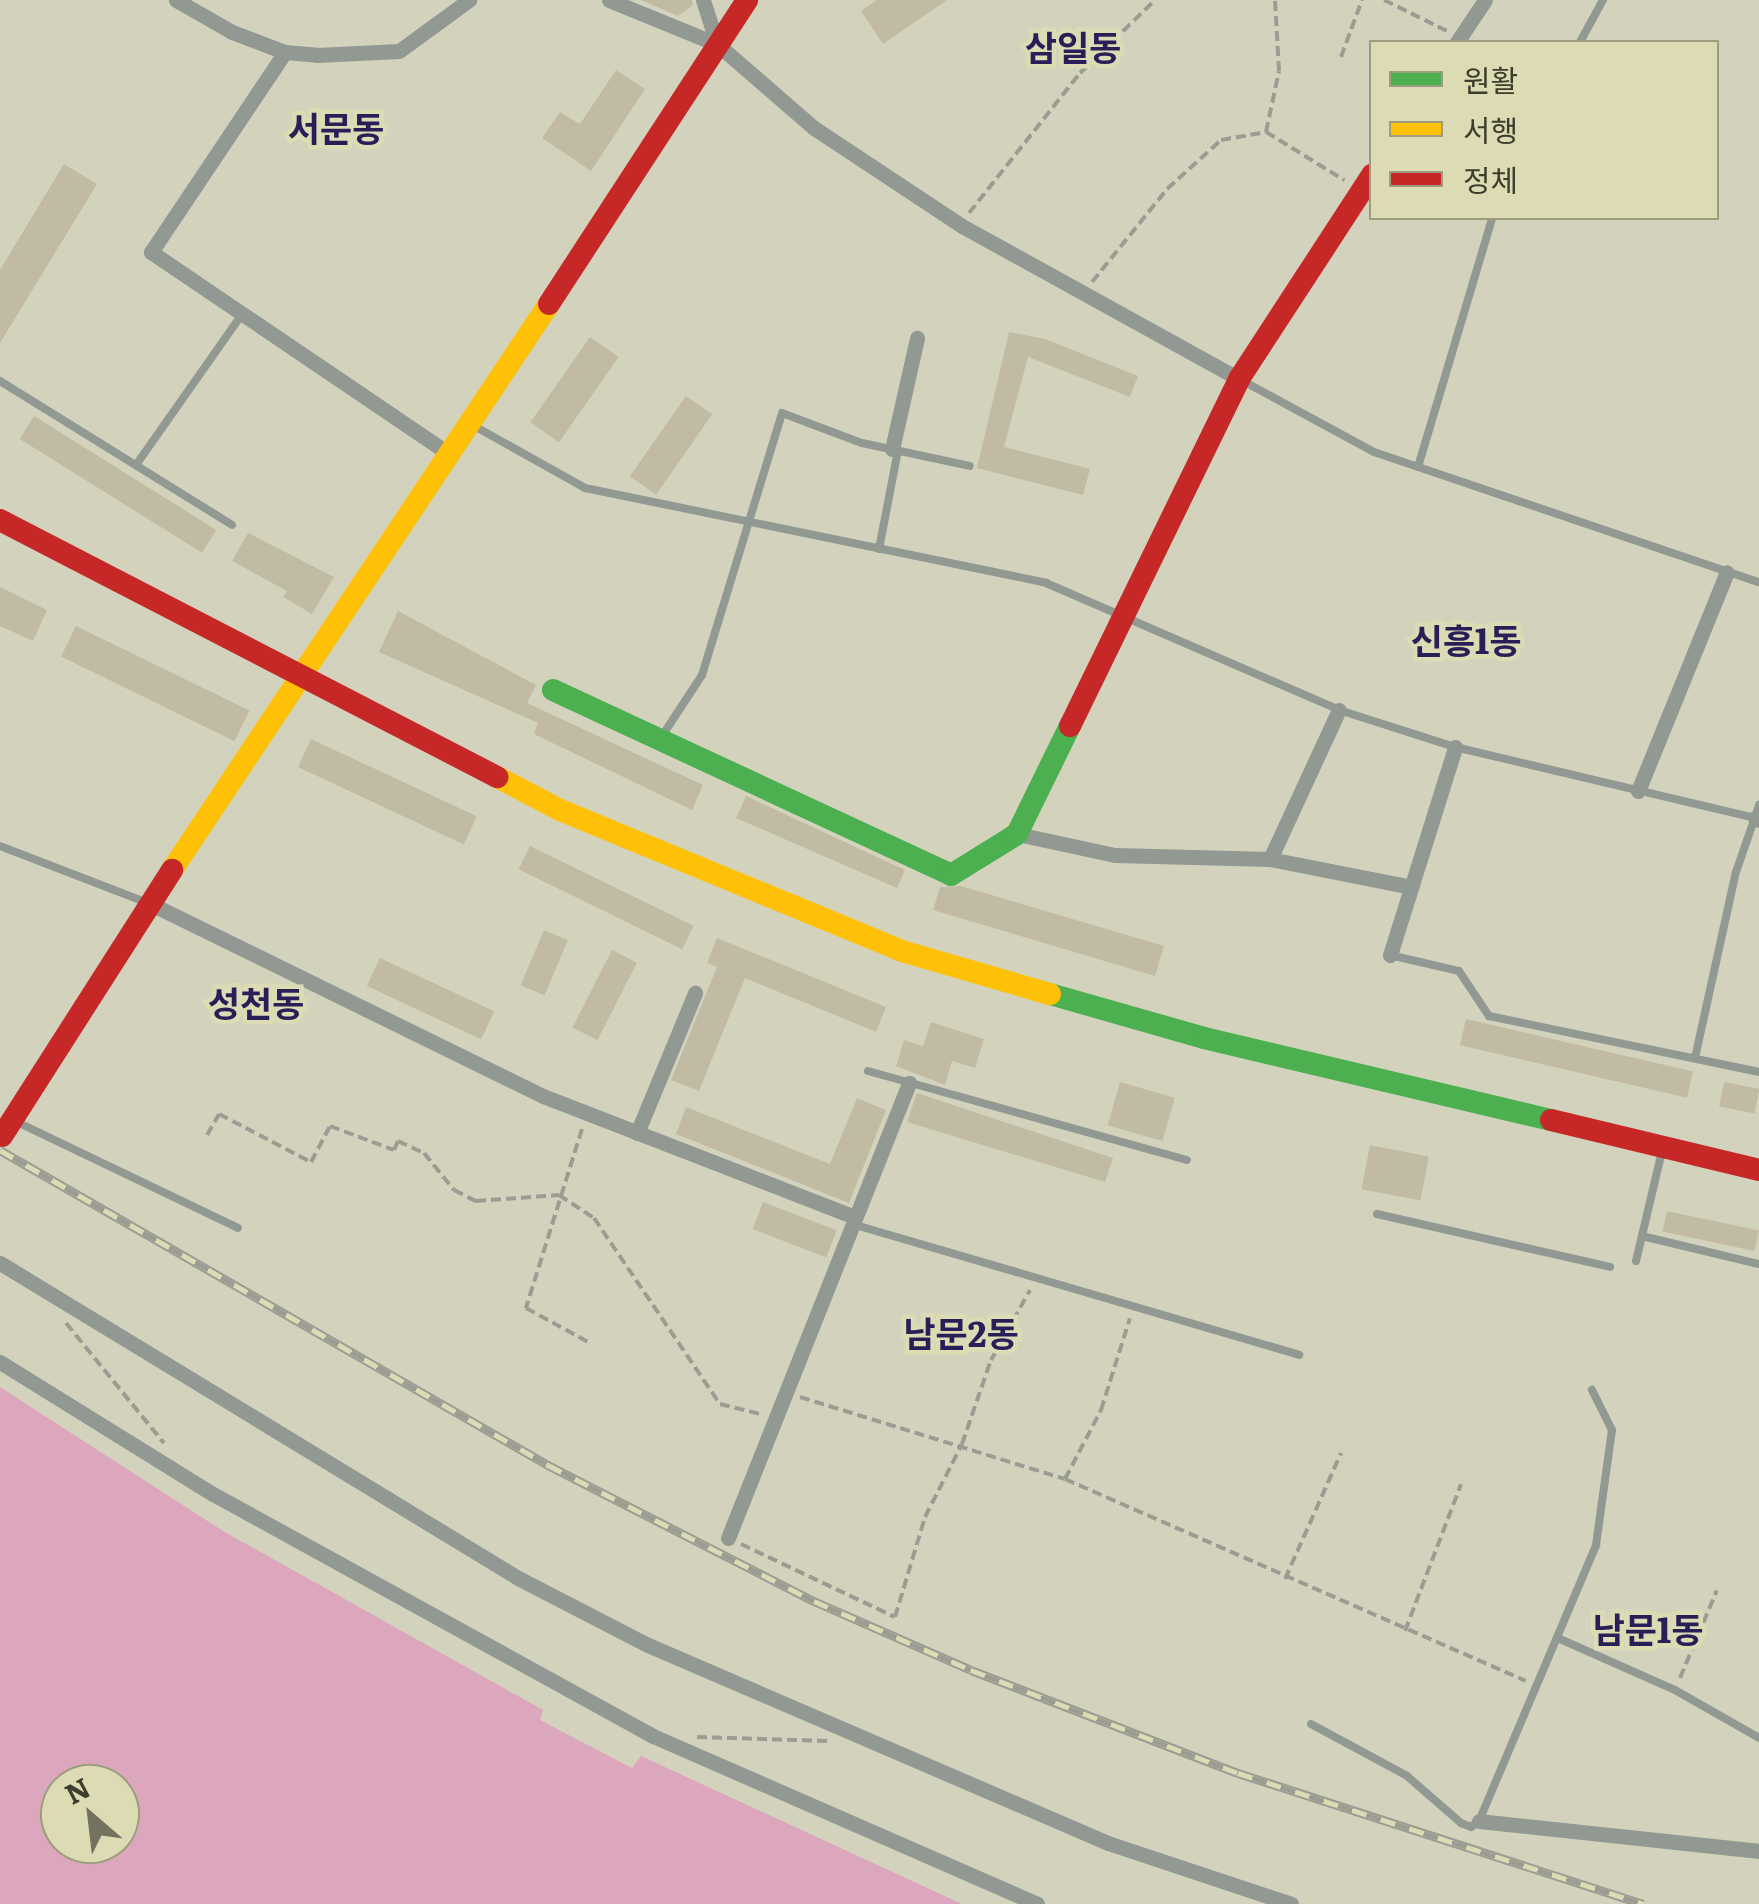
<!DOCTYPE html>
<html>
<head>
<meta charset="utf-8">
<style>
	body { margin:0 }
	#map { position:relative; width:1759px; height:1904px; overflow:hidden; background:#d3d3bd; font-family:Literata,"Noto Sans KR",serif }
	div>[style] { position:absolute }
	.water>* { inset:0; background:#dca7bd }
	.building>* { inset:0; background:#c2bba3; transform-origin:0 0 }
	.path>* { height:4px; margin-top:-2px; transform-origin:0; background:repeating-linear-gradient(90deg,#9b9d93 0 10px,transparent 0 15px) }
	.lane>* { height:8px; margin:-4px; padding:0 4px; transform-origin:4px; border-radius:4px; background:#929892 }
	.street>* { height:15px; margin:-7.5px; padding:0 7.5px; transform-origin:7.5px; border-radius:7.5px; background:#929892 }
	.fast>* { height:22px; margin:-11px; padding:0 11px; transform-origin:11px; border-radius:11px; background:#4caf50 }
	.slow>* { height:22px; margin:-11px; padding:0 11px; transform-origin:11px; border-radius:11px; background:#ffc107 }
	.jam>* { height:22px; margin:-11px; padding:0 11px; transform-origin:11px; border-radius:11px; background:#c62828 }
	.rail>* { height:9px; margin-top:-4.5px; transform-origin:0; background:repeating-linear-gradient(90deg,#dcdbb4 0 15px,#9c9d92 0 30px); box-sizing:border-box; border-block:2px solid #9c9d92 }
	span { translate:-50% -50%; white-space:nowrap; text-align:center; line-height:1.15; -webkit-text-stroke:9px #dcdbb4; paint-order:stroke }
	.neighbourhood-label { font-size:35px; color:#281e58; font-weight:700 }
	.legend { position:absolute; left:1369px; top:40px; width:350px; height:180px; box-sizing:border-box; background:#dcdbb4; border:2px solid #9c9c7e; margin:0; padding:12px 18px; list-style:none; font-size:30px; color:#3d3d2d }
	.legend li { display:flex; align-items:center; gap:20px; height:50px }
	.legend b { width:50px; border:2px solid #9c9c7e }
	.north { position:absolute; left:40px; top:1764px; width:100px; height:100px; box-sizing:border-box; background:#dcdbb4; border:2px solid #9c9c7e; border-radius:50%; rotate:332deg; font-size:28px; font-weight:700; line-height:40px; text-align:center; color:#3d3d2d }
	.north::after { content:''; display:block; margin:auto; width:35px; height:45px; background:#72725f; clip-path:polygon(50% 0,100% 100%,50% 72%,0 100%) }
</style>
</head>
<body>
<div id="map">
	<div class="water">
		<div style="clip-path:polygon(evenodd,0 1387px,223px 1531px,543px 1710px,540px 1720px,632px 1768px,641px 1756px,962px 1904px,0 1904px,0 1387px,60px 1784px,120px 1784px,120px 1844px,60px 1844px,60px 1784px)"></div>
	</div>
	<div class="building">
		<div style="clip-path:polygon(641px 0,692px 0,693px 5px,678px 16px)"></div>
		<div style="clip-path:polygon(877px 0,947px 0,883px 44px,861px 11px)"></div>
		<div style="clip-path:polygon(616px 70px,645px 89px,591px 171px,542px 138px,560px 112px,580px 124px)"></div>
		<div style="clip-path:polygon(64px 164px,97px 184px,0 343px,0 270px)"></div>
		<div style="clip-path:polygon(1009px 332px,1045px 339px,1138px 376px,1130px 397px,1028px 357px,1004px 447px,1090px 469px,1083px 495px,977px 468px)"></div>
		<div style="left:590px;top:337px;width:35px;height:104px;rotate:35deg"></div>
		<div style="left:686px;top:396px;width:32px;height:98px;rotate:35deg"></div>
		<div style="left:34px;top:416px;width:215px;height:27px;rotate:32deg"></div>
		<div style="clip-path:polygon(248px 533px,334px 577px,312px 614px,283px 597px,287px 591px,232px 561px)"></div>
		<div style="clip-path:polygon(0 587px,47px 610px,33px 641px,0 626px)"></div>
		<div style="clip-path:polygon(398px 611px,536px 685px,527px 703px,703px 785px,692px 810px,534px 734px,538px 723px,379px 652px)"></div>
		<div style="left:76px;top:626px;width:193px;height:34px;rotate:26deg"></div>
		<div style="left:311px;top:739px;width:183px;height:31px;rotate:25deg"></div>
		<div style="clip-path:polygon(746px 796px,905px 870px,897px 888px,736px 818px)"></div>
		<div style="left:530px;top:846px;width:182px;height:26px;rotate:26deg"></div>
		<div style="clip-path:polygon(961px 886px,1164px 946px,1155px 976px,933px 910px,940px 887px)"></div>
		<div style="left:544px;top:930px;width:26px;height:60px;rotate:23deg"></div>
		<div style="clip-path:polygon(717px 938px,886px 1007px,876px 1032px,745px 978px,699px 1091px,671px 1080px,717px 967px,707px 963px)"></div>
		<div style="left:612px;top:950px;width:28px;height:87px;rotate:27deg"></div>
		<div style="left:380px;top:958px;width:126px;height:31px;rotate:25deg"></div>
		<div style="left:1466px;top:1019px;width:233px;height:27px;rotate:13deg"></div>
		<div style="clip-path:polygon(931px 1022px,984px 1039px,975px 1068px,952px 1061px,945px 1085px,896px 1066px,904px 1040px,923px 1046px)"></div>
		<div style="left:1120px;top:1082px;width:57px;height:45px;rotate:16deg"></div>
		<div style="left:1724px;top:1082px;width:36px;height:25px;rotate:11deg"></div>
		<div style="clip-path:polygon(917px 1093px,1113px 1158px,1105px 1182px,907px 1122px)"></div>
		<div style="clip-path:polygon(857px 1098px,886px 1110px,849px 1203px,676px 1134px,686px 1107px,830px 1164px)"></div>
		<div style="left:1370px;top:1145px;width:60px;height:45px;rotate:11deg"></div>
		<div style="left:763px;top:1202px;width:79px;height:29px;rotate:21deg"></div>
		<div style="left:1667px;top:1211px;width:94px;height:21px;rotate:12deg"></div>
	</div>
	<div class="path">
		<div style="left:1384px;top:0;width:70px;rotate:26.2deg"></div>
		<div style="left:1341px;top:57px;width:61px;rotate:-69.8deg"></div>
		<div style="left:1266px;top:132px;width:62px;rotate:-78deg"></div>
		<div style="left:1279px;top:71px;width:71px;rotate:-93.2deg"></div>
		<div style="left:969px;top:213px;width:179px;rotate:-51.6deg"></div>
		<div style="left:1080px;top:73px;width:105px;rotate:-44.2deg"></div>
		<div style="left:1092px;top:282px;width:119px;rotate:-51.1deg"></div>
		<div style="left:1167px;top:189px;width:73px;rotate:-42.2deg"></div>
		<div style="left:1221px;top:140px;width:46px;rotate:-10.1deg"></div>
		<div style="left:1266px;top:132px;width:92px;rotate:31.6deg"></div>
		<div style="left:582px;top:1129px;width:188px;rotate:107.4deg"></div>
		<div style="left:526px;top:1308px;width:73px;rotate:28.7deg"></div>
		<div style="left:207px;top:1135px;width:24px;rotate:-60deg"></div>
		<div style="left:219px;top:1114px;width:104px;rotate:27.6deg"></div>
		<div style="left:311px;top:1162px;width:41px;rotate:-62.2deg"></div>
		<div style="left:330px;top:1126px;width:68px;rotate:20.6deg"></div>
		<div style="left:394px;top:1150px;width:10px;rotate:-66deg"></div>
		<div style="left:398px;top:1141px;width:29px;rotate:25deg"></div>
		<div style="left:424px;top:1153px;width:48px;rotate:51deg"></div>
		<div style="left:454px;top:1190px;width:25px;rotate:27deg"></div>
		<div style="left:476px;top:1201px;width:83px;rotate:-4.1deg"></div>
		<div style="left:559px;top:1195px;width:42px;rotate:33.3deg"></div>
		<div style="left:594px;top:1218px;width:225px;rotate:55.9deg"></div>
		<div style="left:720px;top:1404px;width:41px;rotate:14deg"></div>
		<div style="left:66px;top:1323px;width:155px;rotate:50.8deg"></div>
		<div style="left:800px;top:1397px;width:277px;rotate:17.2deg"></div>
		<div style="left:1065px;top:1479px;width:503px;rotate:23.66deg"></div>
		<div style="left:1065px;top:1479px;width:78px;rotate:-62.4deg"></div>
		<div style="left:1101px;top:1410px;width:96px;rotate:-72.5deg"></div>
		<div style="left:741px;top:1544px;width:170px;rotate:25.4deg"></div>
		<div style="left:895px;top:1617px;width:104px;rotate:-73.3deg"></div>
		<div style="left:925px;top:1517px;width:82px;rotate:-63.1deg"></div>
		<div style="left:962px;top:1444px;width:89px;rotate:-71deg"></div>
		<div style="left:991px;top:1360px;width:80px;rotate:-60.9deg"></div>
		<div style="left:1285px;top:1579px;width:138px;rotate:-66deg"></div>
		<div style="left:1405px;top:1631px;width:157px;rotate:-69.1deg"></div>
		<div style="left:1680px;top:1678px;width:95px;rotate:-67.2deg"></div>
		<div style="left:697px;top:1737px;width:131px;rotate:1.7deg"></div>
	</div>
	<div class="lane">
		<div style="left:1580px;top:42px;width:48px;rotate:-61.3deg"></div>
		<div style="left:0;top:381px;width:273px;rotate:31.8deg"></div>
		<div style="left:1243px;top:381px;width:149px;rotate:28.5deg"></div>
		<div style="left:1374px;top:452px;width:406px;rotate:18.7deg"></div>
		<div style="left:476px;top:427px;width:125px;rotate:29.2deg"></div>
		<div style="left:585px;top:488px;width:471px;rotate:11.6deg"></div>
		<div style="left:1046px;top:583px;width:319px;rotate:23.4deg"></div>
		<div style="left:1339px;top:710px;width:122px;rotate:17.7deg"></div>
		<div style="left:1455px;top:747px;width:308px;rotate:13.3deg"></div>
		<div style="left:1755px;top:818px;width:14px;rotate:-73deg"></div>
		<div style="left:136px;top:465px;width:184px;rotate:-54.9deg"></div>
		<div style="left:1418px;top:467px;width:260px;rotate:-73.4deg"></div>
		<div style="left:879px;top:549px;width:101px;rotate:-79.1deg"></div>
		<div style="left:662px;top:736px;width:73px;rotate:-56.7deg"></div>
		<div style="left:702px;top:675px;width:274px;rotate:-73deg"></div>
		<div style="left:782px;top:413px;width:85px;rotate:20.6deg"></div>
		<div style="left:862px;top:443px;width:110px;rotate:12deg"></div>
		<div style="left:0;top:846px;width:155px;rotate:21.1deg"></div>
		<div style="left:1390px;top:955px;width:71px;rotate:13.1deg"></div>
		<div style="left:1459px;top:971px;width:54px;rotate:56.3deg"></div>
		<div style="left:1489px;top:1016px;width:276px;rotate:11.7deg"></div>
		<div style="left:1695px;top:1058px;width:190px;rotate:-77.6deg"></div>
		<div style="left:1736px;top:872px;width:55px;rotate:-70.9deg"></div>
		<div style="left:868px;top:1071px;width:331px;rotate:15.6deg"></div>
		<div style="left:17px;top:1122px;width:245px;rotate:25.6deg"></div>
		<div style="left:1377px;top:1214px;width:239px;rotate:12.8deg"></div>
		<div style="left:852px;top:1224px;width:466px;rotate:16.3deg"></div>
		<div style="left:1642px;top:1236px;width:120px;rotate:13.5deg"></div>
		<div style="left:1636px;top:1261px;width:113px;rotate:-76.7deg"></div>
		<div style="left:1560px;top:1639px;width:126px;rotate:23.9deg"></div>
		<div style="left:1675px;top:1690px;width:97px;rotate:29.7deg"></div>
		<div style="left:1311px;top:1724px;width:109px;rotate:28.4deg"></div>
		<div style="left:1407px;top:1776px;width:72px;rotate:41deg"></div>
		<div style="left:1461px;top:1823px;width:11px;rotate:22deg"></div>
		<div style="left:1471px;top:1827px;width:10px;rotate:-37deg"></div>
		<div style="left:1479px;top:1821px;width:300px;rotate:-67deg"></div>
		<div style="left:1596px;top:1545px;width:116px;rotate:-82.1deg"></div>
		<div style="left:1612px;top:1430px;width:45px;rotate:-116.6deg"></div>
	</div>
	<div class="street">
		<div style="left:176px;top:0;width:64px;rotate:29.7deg"></div>
		<div style="left:232px;top:32px;width:57px;rotate:20.7deg"></div>
		<div style="left:285px;top:52px;width:32px;rotate:5deg"></div>
		<div style="left:317px;top:55px;width:82px;rotate:-2.8deg"></div>
		<div style="left:399px;top:51px;width:87px;rotate:-36.1deg"></div>
		<div style="left:609px;top:0;width:117px;rotate:22.2deg"></div>
		<div style="left:717px;top:44px;width:128px;rotate:40.9deg"></div>
		<div style="left:814px;top:128px;width:178px;rotate:33.5deg"></div>
		<div style="left:962px;top:226px;width:316px;rotate:28.9deg"></div>
		<div style="left:703px;top:0;width:46px;rotate:72.3deg"></div>
		<div style="left:1457px;top:42px;width:50px;rotate:-56.3deg"></div>
		<div style="left:285px;top:52px;width:241px;rotate:123.8deg"></div>
		<div style="left:151px;top:252px;width:362px;rotate:34.1deg"></div>
		<div style="left:892px;top:449px;width:114px;rotate:-77.3deg"></div>
		<div style="left:1638px;top:791px;width:236px;rotate:-67.9deg"></div>
		<div style="left:1755px;top:818px;width:4px;rotate:27deg"></div>
		<div style="left:1017px;top:834px;width:100px;rotate:12.1deg"></div>
		<div style="left:1115px;top:855px;width:155px;rotate:1.5deg"></div>
		<div style="left:1270px;top:859px;width:144px;rotate:11.2deg"></div>
		<div style="left:1270px;top:859px;width:164px;rotate:-65.2deg"></div>
		<div style="left:149px;top:903px;width:439px;rotate:26.1deg"></div>
		<div style="left:543px;top:1096px;width:335px;rotate:21.2deg"></div>
		<div style="left:1390px;top:955px;width:218px;rotate:-72.6deg"></div>
		<div style="left:637px;top:1133px;width:152px;rotate:-67.5deg"></div>
		<div style="left:0;top:1263px;width:606px;rotate:31.3deg"></div>
		<div style="left:518px;top:1578px;width:146px;rotate:27.3deg"></div>
		<div style="left:648px;top:1645px;width:501px;rotate:23.29deg"></div>
		<div style="left:1108px;top:1843px;width:193px;rotate:18.4deg"></div>
		<div style="left:0;top:1362px;width:251px;rotate:31.8deg"></div>
		<div style="left:213px;top:1494px;width:502px;rotate:28.81deg"></div>
		<div style="left:653px;top:1736px;width:419px;rotate:23.6deg"></div>
		<div style="left:728px;top:1538px;width:490px;rotate:-68.3deg"></div>
		<div style="left:1479px;top:1821px;width:282px;rotate:6.1deg"></div>
	</div>
	<div class="fast">
		<div style="left:553px;top:690px;width:439px;rotate:24.9deg"></div>
		<div style="left:951px;top:875px;width:78px;rotate:-31.8deg"></div>
		<div style="left:1017px;top:834px;width:120px;rotate:-63.9deg"></div>
		<div style="left:1050px;top:994px;width:160px;rotate:15.9deg"></div>
		<div style="left:1204px;top:1038px;width:357px;rotate:13.3deg"></div>
	</div>
	<div class="slow">
		<div style="left:497px;top:777px;width:71px;rotate:27.6deg"></div>
		<div style="left:560px;top:810px;width:373px;rotate:22.4deg"></div>
		<div style="left:905px;top:952px;width:151px;rotate:16.2deg"></div>
		<div style="left:172px;top:870px;width:680px;rotate:-56.33deg"></div>
	</div>
	<div class="jam">
		<div style="left:549px;top:304px;width:363px;rotate:-56.9deg"></div>
		<div style="left:0;top:520px;width:560px;rotate:27.34deg"></div>
		<div style="left:1070px;top:726px;width:386px;rotate:-64deg"></div>
		<div style="left:1239px;top:379px;width:244px;rotate:-56.9deg"></div>
		<div style="left:1551px;top:1120px;width:214px;rotate:13.5deg"></div>
		<div style="left:2px;top:1136px;width:316px;rotate:-57.4deg"></div>
	</div>
	<div class="rail">
		<div style="left:0;top:1150px;width:632px;rotate:29.89deg"></div>
		<div style="left:548px;top:1465px;width:299px;rotate:27.1deg"></div>
		<div style="left:814px;top:1601px;width:171px;rotate:23.7deg"></div>
		<div style="left:971px;top:1670px;width:286px;rotate:21.1deg"></div>
		<div style="left:1238px;top:1773px;width:426px;rotate:17.9deg"></div>
	</div>
	<div class="neighbourhood-label">
		<span style="left:1073px;top:46px">삼일동</span>
		<span style="left:336px;top:127px">서문동</span>
		<span style="left:1466px;top:639px">신흥1동</span>
		<span style="left:256px;top:1002px">성천동</span>
		<span style="left:961px;top:1332px">남문2동</span>
		<span style="left:1648px;top:1628px">남문1동</span>
	</div>
	<ul class="legend">
	<li><b style="height:12px;background:#4caf50"></b>원활</li>
	<li><b style="height:12px;background:#ffc107"></b>서행</li>
	<li><b style="height:12px;background:#c62828"></b>정체</li>
	</ul>
	<div class="north">N</div>
</div>
</body>
</html>
